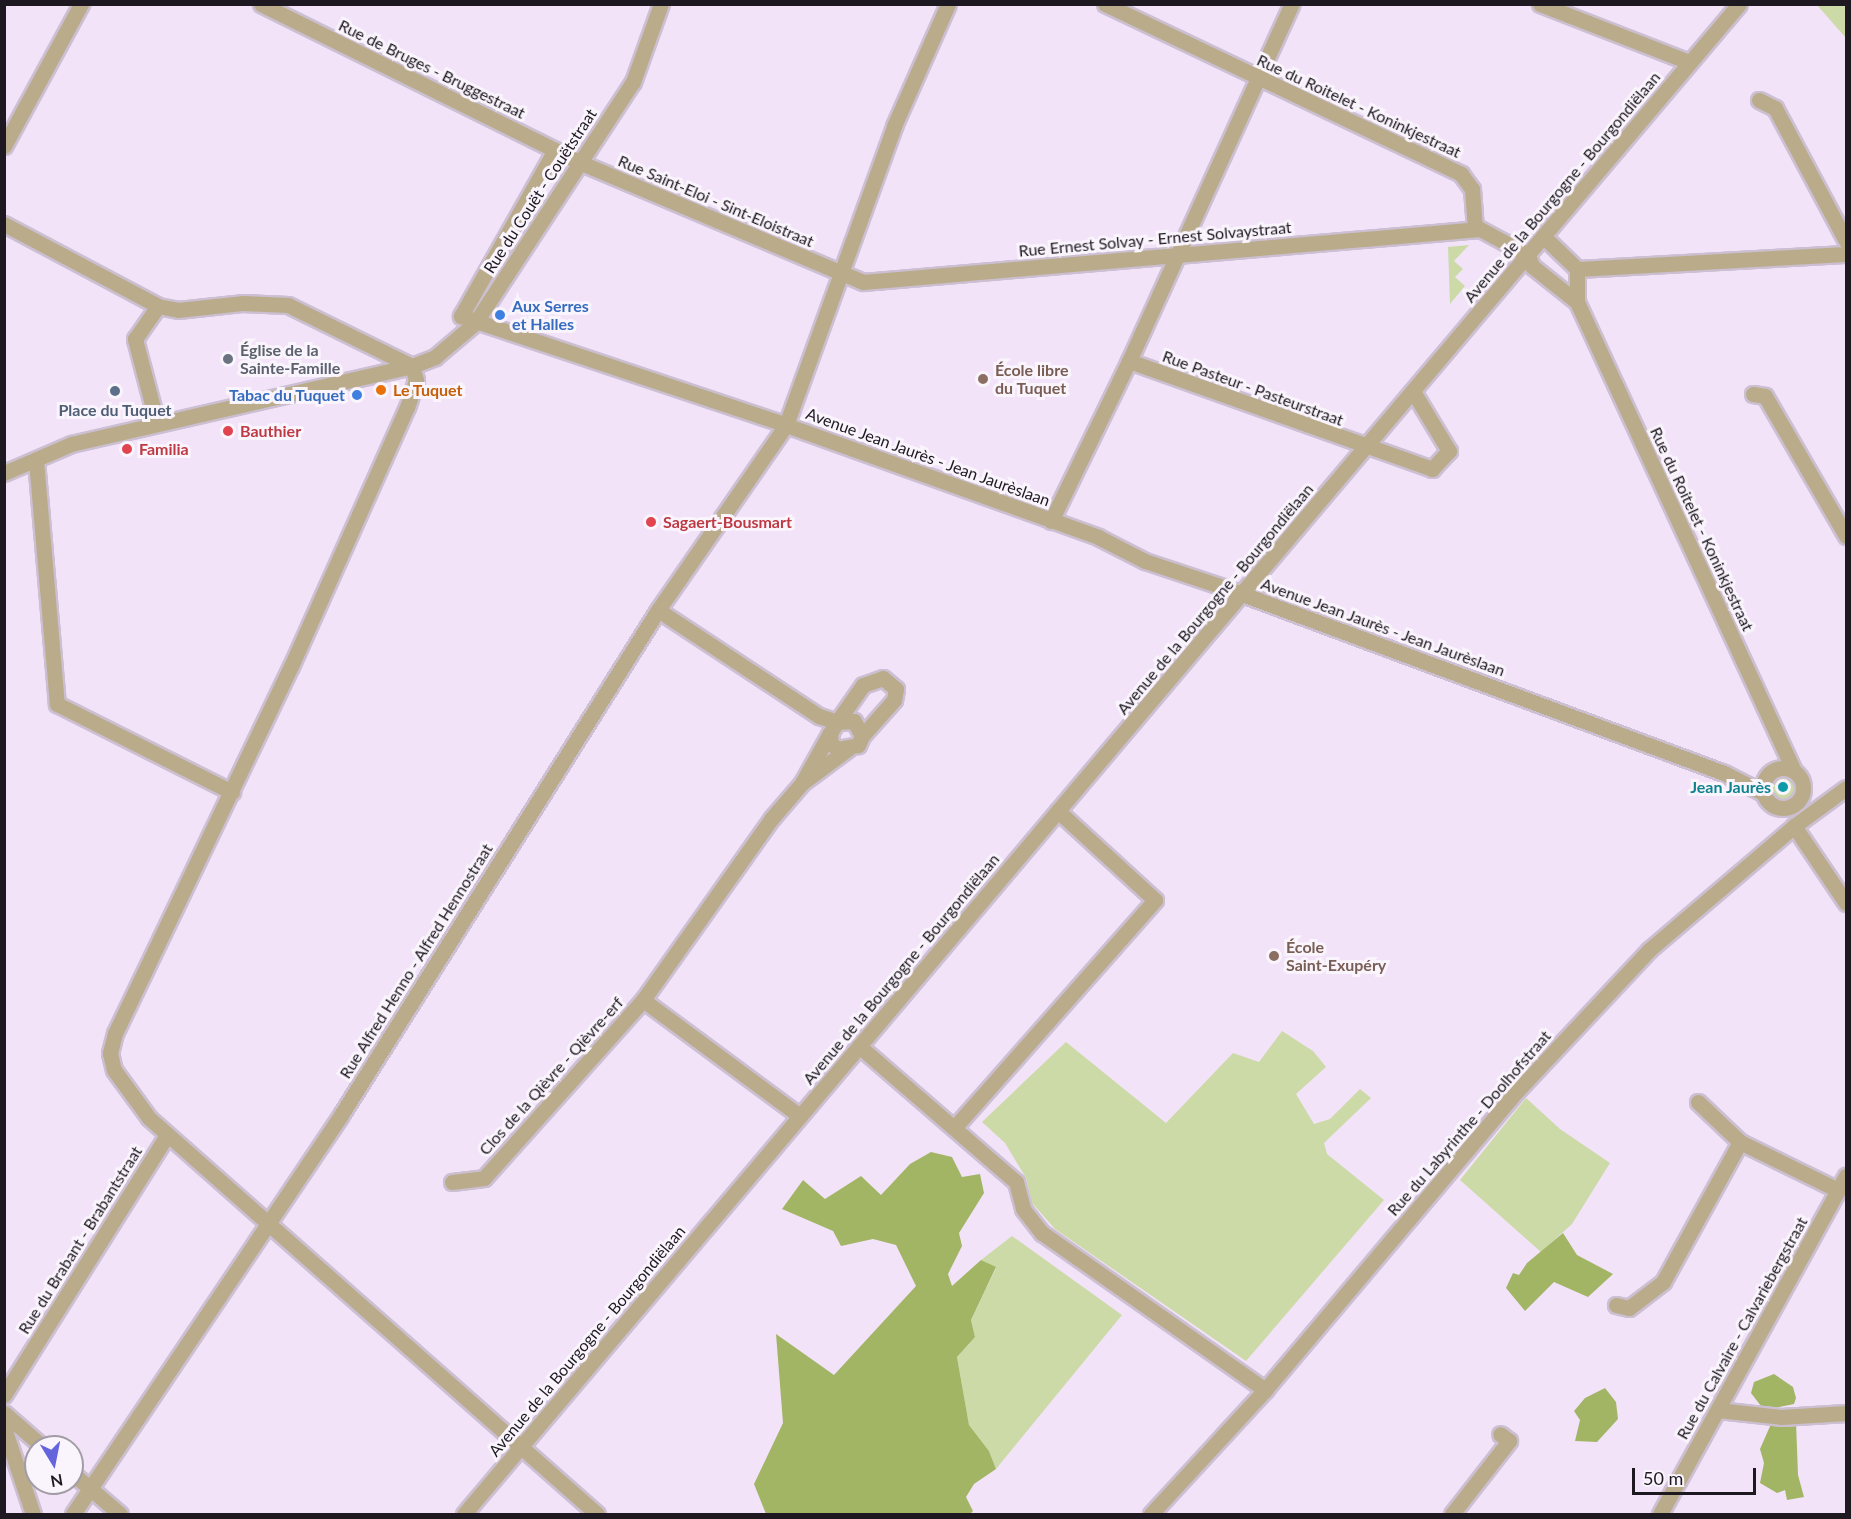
<!DOCTYPE html>
<html>
<head>
<meta charset="utf-8">
<style>
	body { margin:0 }
	#map { position:relative; width:1851px; height:1519px; overflow:hidden; background:#f2e3f9; font-family:Lato,sans-serif }
	div>[style] { position:absolute }
	.green>* { inset:0; background:#ccdaa7 }
	.round { border-radius:50% }
	.forest>* { inset:0; background:#a2b565 }
	.roads { filter:drop-shadow(2px 0 #ccbfd2) drop-shadow(-2px 0 #ccbfd2) drop-shadow(0 2px #ccbfd2) drop-shadow(0 -2px #ccbfd2) }
	.minor>* { height:15px; margin:-7.5px; padding:0 7.5px; transform-origin:7.5px; border-radius:7.5px; background:#baac8b }
	.minor>.ring { margin:-7.5px; padding:0; box-sizing:content-box; background:none; border:15px solid #baac8b; border-radius:50% }
	.dots>* { width:16px; height:16px; translate:-50% -50%; box-sizing:border-box; border:3px solid #faf4fd; border-radius:50% }
	span { translate:-50% -50%; white-space:nowrap; text-align:center; line-height:1.15; -webkit-text-stroke:6px #faf4fd; paint-order:stroke }
	.street-label { font-size:16px; color:#1e1920 }
	.shop-label { font-size:16px; color:#366cbe; font-weight:700 }
	.left { translate:0 -50%; text-align:left }
	.right { translate:-100% -50%; text-align:right }
	.worship-label { font-size:16px; color:#5b616d; font-weight:700 }
	.education-label { font-size:16px; color:#785e54; font-weight:700 }
	.food-label { font-size:16px; color:#c56008; font-weight:700 }
	.service-label { font-size:16px; color:#4e5e75; font-weight:700 }
	.health-label { font-size:16px; color:#be3a42; font-weight:700 }
	.culture-label { font-size:16px; color:#0d838f; font-weight:700 }
	.frame { position:absolute; inset:0; border:6px solid #1e1920; pointer-events:none }
	.north { position:absolute; left:24px; top:1435px; width:60px; height:60px; box-sizing:border-box; background:#faf4fd; border:2px solid #a29ca5; border-radius:50%; rotate:170deg; font-size:16px; font-weight:700; line-height:24px; text-align:center; color:#1e1920 }
	.north::after { content:''; display:block; margin:auto; width:21px; height:27px; background:#6464dd; clip-path:polygon(50% 0,100% 100%,50% 72%,0 100%) }
	.scale { position:absolute; left:1632px; top:1468px; width:124px; height:27px; box-sizing:border-box; border:3px solid #1e1920; border-top:0; padding-left:8px; font-size:18px; line-height:21px; white-space:nowrap; color:#1e1920; -webkit-text-stroke:4px #faf4fd; paint-order:stroke }
</style>
</head>
<body>
<div id="map">
	<div class="green">
		<div style="clip-path:polygon(1817px 5px,1846px 5px,1846px 38px)"></div>
		<div style="clip-path:polygon(1469px 245px,1454px 261px,1463px 269px,1455px 277px,1465px 286px,1450px 304px,1448px 247px)"></div>
		<div class="round" style="left:1771px;top:776px;width:24px;height:24px"></div>
		<div style="clip-path:polygon(1282px 1031px,1313px 1051px,1326px 1067px,1296px 1094px,1314px 1124px,1330px 1119px,1360px 1089px,1371px 1098px,1324px 1143px,1327px 1154px,1384px 1200px,1246px 1361px,1055px 1229px,1032px 1203px,1026px 1178px,1005px 1143px,982px 1122px,1066px 1042px,1166px 1123px,1233px 1053px,1259px 1062px)"></div>
		<div style="clip-path:polygon(1526px 1098px,1560px 1129px,1610px 1163px,1572px 1224px,1541px 1252px,1460px 1180px)"></div>
		<div style="clip-path:polygon(1012px 1236px,1122px 1315px,996px 1469px,989px 1451px,969px 1425px,957px 1357px,975px 1337px,971px 1320px,996px 1268px,981px 1260px)"></div>
	</div>
	<div class="forest">
		<div style="clip-path:polygon(931px 1152px,952px 1157px,962px 1177px,980px 1174px,984px 1193px,959px 1233px,962px 1246px,948px 1274px,952px 1286px,981px 1260px,996px 1267px,971px 1320px,975px 1337px,957px 1357px,969px 1425px,989px 1451px,996px 1469px,974px 1484px,966px 1497px,973px 1511px,970px 1514px,766px 1514px,754px 1484px,783px 1423px,776px 1334px,834px 1375px,916px 1286px,896px 1245px,873px 1239px,841px 1246px,833px 1231px,782px 1209px,803px 1180px,825px 1199px,861px 1176px,881px 1195px,910px 1164px)"></div>
		<div style="clip-path:polygon(1563px 1233px,1577px 1255px,1613px 1274px,1588px 1297px,1554px 1282px,1525px 1311px,1506px 1288px,1513px 1273px,1519px 1275px,1527px 1263px)"></div>
		<div style="clip-path:polygon(1774px 1374px,1793px 1387px,1796px 1398px,1794px 1404px,1764px 1410px,1751px 1393px,1754px 1382px)"></div>
		<div style="clip-path:polygon(1605px 1388px,1616px 1402px,1618px 1419px,1597px 1442px,1575px 1441px,1580px 1420px,1574px 1411px,1585px 1398px)"></div>
		<div style="clip-path:polygon(1796px 1422px,1798px 1475px,1804px 1497px,1787px 1500px,1785px 1490px,1777px 1493px,1760px 1483px,1764px 1463px,1760px 1449px,1771px 1424px)"></div>
	</div>
	<div class="roads">
		<div class="minor">
			<div style="left:261px;top:4px;width:355px;rotate:26.4deg"></div>
			<div style="left:579px;top:162px;width:308px;rotate:22.9deg"></div>
			<div style="left:863px;top:282px;width:619px;rotate:-4.91deg"></div>
			<div style="left:1480px;top:229px;width:55px;rotate:28.4deg"></div>
			<div style="left:1528px;top:255px;width:12px;rotate:70deg"></div>
			<div style="left:1532px;top:266px;width:58px;rotate:38.7deg"></div>
			<div style="left:1105px;top:4px;width:395px;rotate:25.5deg"></div>
			<div style="left:1461px;top:174px;width:19px;rotate:54deg"></div>
			<div style="left:1472px;top:189px;width:40px;rotate:85.7deg"></div>
			<div style="left:1540px;top:4px;width:160px;rotate:21.3deg"></div>
			<div style="left:1759px;top:100px;width:18px;rotate:27deg"></div>
			<div style="left:1775px;top:108px;width:151px;rotate:61.9deg"></div>
			<div style="left:4px;top:146px;width:162px;rotate:-61.5deg"></div>
			<div style="left:555px;top:150px;width:191px;rotate:119.5deg"></div>
			<div style="left:461px;top:316px;width:343px;rotate:18.5deg"></div>
			<div style="left:786px;top:425px;width:331px;rotate:19.7deg"></div>
			<div style="left:1098px;top:537px;width:53px;rotate:27.1deg"></div>
			<div style="left:1145px;top:561px;width:85px;rotate:18.4deg"></div>
			<div style="left:1226px;top:588px;width:531px;rotate:20.38deg"></div>
			<div style="left:1724px;top:773px;width:44px;rotate:27.1deg"></div>
			<div style="left:4px;top:224px;width:174px;rotate:28deg"></div>
			<div style="left:158px;top:306px;width:20px;rotate:11deg"></div>
			<div style="left:178px;top:310px;width:64px;rotate:-6.2deg"></div>
			<div style="left:242px;top:303px;width:46px;rotate:2.5deg"></div>
			<div style="left:288px;top:305px;width:138px;rotate:26.2deg"></div>
			<div style="left:1543px;top:236px;width:47px;rotate:44.1deg"></div>
			<div style="left:1577px;top:269px;width:33px;rotate:90deg"></div>
			<div style="left:1577px;top:302px;width:517px;rotate:65.17deg"></div>
			<div style="left:1577px;top:269px;width:269px;rotate:-3.2deg"></div>
			<div style="left:1129px;top:361px;width:322px;rotate:19.6deg"></div>
			<div style="left:1432px;top:469px;width:25px;rotate:-47deg"></div>
			<div style="left:1449px;top:451px;width:68px;rotate:-121.1deg"></div>
			<div style="left:412px;top:366px;width:15px;rotate:74deg"></div>
			<div style="left:416px;top:380px;width:28px;rotate:108deg"></div>
			<div style="left:407px;top:407px;width:284px;rotate:114.1deg"></div>
			<div style="left:291px;top:666px;width:407px;rotate:115.6deg"></div>
			<div style="left:115px;top:1033px;width:21px;rotate:104deg"></div>
			<div style="left:110px;top:1053px;width:17px;rotate:77deg"></div>
			<div style="left:114px;top:1070px;width:59px;rotate:53.9deg"></div>
			<div style="left:149px;top:1118px;width:598px;rotate:41.47deg"></div>
			<div style="left:1753px;top:394px;width:12px;rotate:9deg"></div>
			<div style="left:1765px;top:396px;width:162px;rotate:59.9deg"></div>
			<div style="left:157px;top:423px;width:87px;rotate:-104.7deg"></div>
			<div style="left:135px;top:339px;width:40px;rotate:-55.1deg"></div>
			<div style="left:36px;top:460px;width:245px;rotate:85.1deg"></div>
			<div style="left:57px;top:704px;width:196px;rotate:26.7deg"></div>
			<div style="left:4px;top:473px;width:73px;rotate:-23.4deg"></div>
			<div style="left:71px;top:444px;width:350px;rotate:-12.9deg"></div>
			<div style="left:412px;top:366px;width:25px;rotate:-21deg"></div>
			<div style="left:435px;top:357px;width:52px;rotate:-40.4deg"></div>
			<div style="left:475px;top:323px;width:288px;rotate:-56.8deg"></div>
			<div style="left:633px;top:82px;width:83px;rotate:-70.3deg"></div>
			<div style="left:1051px;top:521px;width:178px;rotate:-64deg"></div>
			<div style="left:1129px;top:361px;width:392px;rotate:-65.5deg"></div>
			<div style="left:658px;top:610px;width:193px;rotate:33.4deg"></div>
			<div style="left:819px;top:716px;width:19px;rotate:18deg"></div>
			<div style="left:837px;top:722px;width:17px;rotate:-3deg"></div>
			<div style="left:854px;top:721px;width:17px;rotate:62deg"></div>
			<div style="left:862px;top:736px;width:10px;rotate:114deg"></div>
			<div style="left:858px;top:745px;width:20px;rotate:169deg"></div>
			<div style="left:838px;top:749px;width:9px;rotate:-144deg"></div>
			<div style="left:831px;top:744px;width:11px;rotate:-95deg"></div>
			<div style="left:830px;top:733px;width:13px;rotate:-58deg"></div>
			<div style="left:837px;top:722px;width:45px;rotate:-54.9deg"></div>
			<div style="left:863px;top:685px;width:21px;rotate:-19deg"></div>
			<div style="left:883px;top:678px;width:17px;rotate:40deg"></div>
			<div style="left:896px;top:689px;width:11px;rotate:100deg"></div>
			<div style="left:894px;top:700px;width:48px;rotate:131.6deg"></div>
			<div style="left:830px;top:733px;width:57px;rotate:119.2deg"></div>
			<div style="left:802px;top:783px;width:57px;rotate:-36.5deg"></div>
			<div class="ring" style="left:1763px;top:768px;width:25px;height:25px"></div>
			<div style="left:1794px;top:826px;width:93px;rotate:56deg"></div>
			<div style="left:643px;top:1000px;width:195px;rotate:36.5deg"></div>
			<div style="left:859px;top:1046px;width:208px;rotate:40.9deg"></div>
			<div style="left:1016px;top:1182px;width:28px;rotate:75deg"></div>
			<div style="left:1023px;top:1209px;width:31px;rotate:52deg"></div>
			<div style="left:1042px;top:1233px;width:273px;rotate:35.1deg"></div>
			<div style="left:1698px;top:1102px;width:58px;rotate:43.6deg"></div>
			<div style="left:1740px;top:1142px;width:109px;rotate:26.1deg"></div>
			<div style="left:954px;top:1128px;width:304px;rotate:-48.6deg"></div>
			<div style="left:1155px;top:900px;width:132px;rotate:-137.5deg"></div>
			<div style="left:452px;top:1182px;width:32px;rotate:-7deg"></div>
			<div style="left:484px;top:1178px;width:239px;rotate:-48.2deg"></div>
			<div style="left:643px;top:1000px;width:223px;rotate:-54.7deg"></div>
			<div style="left:772px;top:818px;width:46px;rotate:-49.4deg"></div>
			<div style="left:1616px;top:1305px;width:13px;rotate:13deg"></div>
			<div style="left:1629px;top:1308px;width:43px;rotate:-37.4deg"></div>
			<div style="left:1663px;top:1282px;width:160px;rotate:-61.2deg"></div>
			<div style="left:4px;top:1395px;width:307px;rotate:-57.9deg"></div>
			<div style="left:1718px;top:1410px;width:63px;rotate:6.3deg"></div>
			<div style="left:1781px;top:1417px;width:65px;rotate:-3.5deg"></div>
			<div style="left:4px;top:1413px;width:52px;rotate:41.1deg"></div>
			<div style="left:4px;top:1428px;width:91px;rotate:71.4deg"></div>
			<div style="left:72px;top:1473px;width:63px;rotate:40.5deg"></div>
			<div style="left:73px;top:1514px;width:481px;rotate:-56.1deg"></div>
			<div style="left:341px;top:1115px;width:596px;rotate:-57.88deg"></div>
			<div style="left:658px;top:610px;width:225px;rotate:-55.3deg"></div>
			<div style="left:786px;top:425px;width:318px;rotate:-70.1deg"></div>
			<div style="left:894px;top:126px;width:133px;rotate:-66.1deg"></div>
			<div style="left:464px;top:1514px;width:1976px;rotate:-49.82deg"></div>
			<div style="left:1151px;top:1514px;width:168px;rotate:-47.4deg"></div>
			<div style="left:1265px;top:1390px;width:392px;rotate:-49.9deg"></div>
			<div style="left:1518px;top:1090px;width:192px;rotate:-46.9deg"></div>
			<div style="left:1649px;top:950px;width:191px;rotate:-40.5deg"></div>
			<div style="left:1794px;top:826px;width:64px;rotate:-36.2deg"></div>
			<div style="left:1452px;top:1514px;width:93px;rotate:-52deg"></div>
			<div style="left:1509px;top:1441px;width:11px;rotate:-142deg"></div>
			<div style="left:1660px;top:1514px;width:386px;rotate:-61.2deg"></div>
		</div>
	</div>
	<div class="dots">
		<div style="left:500px;top:315px;background:#3f7fe0"></div>
		<div style="left:228px;top:359px;background:#6b7280"></div>
		<div style="left:983px;top:379px;background:#8d6e63"></div>
		<div style="left:381px;top:390px;background:#e8710a"></div>
		<div style="left:115px;top:391px;background:#5c6f8a"></div>
		<div style="left:357px;top:395px;background:#3f7fe0"></div>
		<div style="left:228px;top:431px;background:#e0444e"></div>
		<div style="left:127px;top:449px;background:#e0444e"></div>
		<div style="left:651px;top:522px;background:#e0444e"></div>
		<div style="left:1783px;top:787px;background:#0f9aa8"></div>
		<div style="left:1274px;top:956px;background:#8d6e63"></div>
	</div>
	<div class="street-label">
		<span style="left:432px;top:69px;rotate:26deg">Rue de Bruges - Bruggestraat</span>
		<span style="left:1359px;top:106px;rotate:25deg">Rue du Roitelet - Koninkjestraat</span>
		<span style="left:1562px;top:187px;rotate:-50deg">Avenue de la Bourgogne - Bourgondiëlaan</span>
		<span style="left:540px;top:191px;rotate:-57deg">Rue du Couët - Couëtstraat</span>
		<span style="left:716px;top:201px;rotate:23deg">Rue Saint-Eloi - Sint-Eloistraat</span>
		<span style="left:1155px;top:239px;rotate:-5deg">Rue Ernest Solvay - Ernest Solvaystraat</span>
		<span style="left:1253px;top:388px;rotate:20deg">Rue Pasteur - Pasteurstraat</span>
		<span style="left:928px;top:457px;rotate:20deg">Avenue Jean Jaurès - Jean Jaurèslaan</span>
		<span style="left:1702px;top:529px;rotate:65deg">Rue du Roitelet - Koninkjestraat</span>
		<span style="left:1215px;top:599px;rotate:-50deg">Avenue de la Bourgogne - Bourgondiëlaan</span>
		<span style="left:1383px;top:627px;rotate:20deg">Avenue Jean Jaurès - Jean Jaurèslaan</span>
		<span style="left:416px;top:961px;rotate:-58deg">Rue Alfred Henno - Alfred Hennostraat</span>
		<span style="left:901px;top:969px;rotate:-50deg">Avenue de la Bourgogne - Bourgondiëlaan</span>
		<span style="left:551px;top:1076px;rotate:-48deg">Clos de la Qièvre - Qièvre-erf</span>
		<span style="left:1469px;top:1123px;rotate:-49deg">Rue du Labyrinthe - Doolhofstraat</span>
		<span style="left:80px;top:1240px;rotate:-58deg">Rue du Brabant - Brabantstraat</span>
		<span style="left:1742px;top:1328px;rotate:-61deg">Rue du Calvaire - Calvariebergstraat</span>
		<span style="left:587px;top:1341px;rotate:-50deg">Avenue de la Bourgogne - Bourgondiëlaan</span>
	</div>
	<div class="shop-label">
		<span class="left" style="left:512px;top:315px">Aux Serres<br>et Halles</span>
		<span class="right" style="left:345px;top:395px">Tabac du Tuquet</span>
	</div>
	<div class="worship-label">
		<span class="left" style="left:240px;top:359px">Église de la<br>Sainte-Famille</span>
	</div>
	<div class="education-label">
		<span class="left" style="left:995px;top:379px">École libre<br>du Tuquet</span>
		<span class="left" style="left:1286px;top:956px">École<br>Saint-Exupéry</span>
	</div>
	<div class="food-label">
		<span class="left" style="left:393px;top:390px">Le Tuquet</span>
	</div>
	<div class="service-label">
		<span style="left:115px;top:410px">Place du Tuquet</span>
	</div>
	<div class="health-label">
		<span class="left" style="left:240px;top:431px">Bauthier</span>
		<span class="left" style="left:139px;top:449px">Familia</span>
		<span class="left" style="left:663px;top:522px">Sagaert-Bousmart</span>
	</div>
	<div class="culture-label">
		<span class="right" style="left:1771px;top:787px">Jean Jaurès</span>
	</div>
	<div class="frame"></div>
	<div class="north">N</div>
	<div class="scale">50 m</div>
</div>
</body>
</html>
